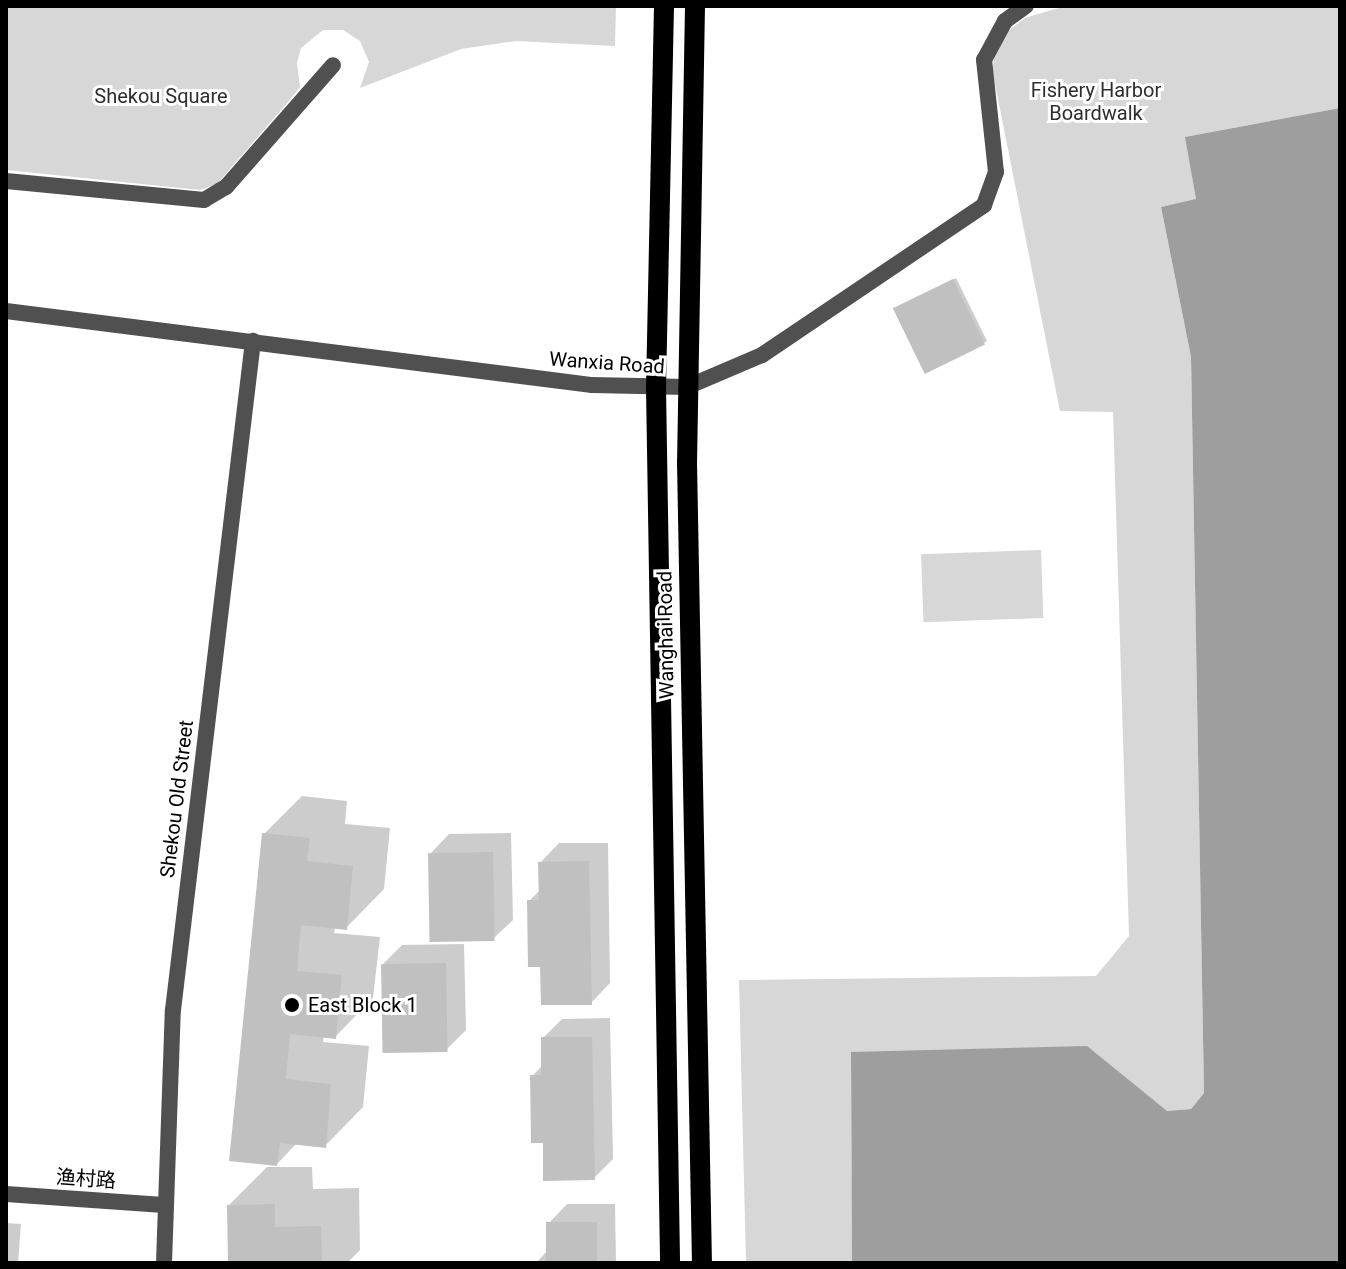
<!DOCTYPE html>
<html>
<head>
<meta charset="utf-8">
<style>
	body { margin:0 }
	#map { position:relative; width:1346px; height:1269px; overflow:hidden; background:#fff; font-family:Roboto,"Noto Sans SC",sans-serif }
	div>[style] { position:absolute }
	.green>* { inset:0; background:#d7d7d7; transform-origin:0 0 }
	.water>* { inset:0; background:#9e9e9e }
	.shadow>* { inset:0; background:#0003 }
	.building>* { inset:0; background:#c0c0c0; transform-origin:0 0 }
	.minor>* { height:16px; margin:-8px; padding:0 8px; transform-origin:8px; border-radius:8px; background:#505050 }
	.tertiary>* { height:16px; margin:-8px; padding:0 8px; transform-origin:8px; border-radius:8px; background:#505050 }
	.primary>* { height:20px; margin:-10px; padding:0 10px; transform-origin:10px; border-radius:10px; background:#000 }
	.dots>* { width:22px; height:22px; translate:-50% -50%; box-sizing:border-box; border:4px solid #fff; border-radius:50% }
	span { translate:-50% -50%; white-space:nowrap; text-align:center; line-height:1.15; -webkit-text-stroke:6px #fff; paint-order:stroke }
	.park-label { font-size:20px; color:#2e2e2e }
	.street-label { font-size:20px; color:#000 }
	.poi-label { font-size:20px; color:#000 }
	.left { translate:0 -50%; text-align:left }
	.frame { position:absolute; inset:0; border:8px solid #000; pointer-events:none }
</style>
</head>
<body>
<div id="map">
	<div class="green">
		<div style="clip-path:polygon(6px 6px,616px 6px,615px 46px,516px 41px,461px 49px,360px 88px,369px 62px,360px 41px,343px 30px,323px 30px,301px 48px,297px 63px,300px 87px,294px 95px,217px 184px,200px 190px,6px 170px)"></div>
		<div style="clip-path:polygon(1065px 6px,1340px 6px,1340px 108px,1186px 137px,1196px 200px,1161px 207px,1191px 357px,1204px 1093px,1191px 1109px,1167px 1111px,1155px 1104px,851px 1053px,852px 1263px,746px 1263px,739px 980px,1096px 976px,1129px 936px,1113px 412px,1060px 411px,992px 69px,996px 48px,1008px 31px,1025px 18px)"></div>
		<div style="left:1041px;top:550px;width:68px;height:120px;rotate:88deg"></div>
	</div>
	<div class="water">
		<div style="clip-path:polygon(1340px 108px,1340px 1263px,852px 1263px,851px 1052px,1087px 1046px,1167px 1111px,1191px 1109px,1204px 1093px,1191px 357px,1161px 207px,1196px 199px,1185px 137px)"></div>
	</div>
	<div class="shadow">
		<div style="clip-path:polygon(956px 278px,987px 341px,984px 343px,898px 307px)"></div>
		<div style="clip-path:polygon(302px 796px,347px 801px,345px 824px,390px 828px,384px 889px,346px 928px,335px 926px,334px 933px,380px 937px,373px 998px,335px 1037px,324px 1035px,323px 1042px,369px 1046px,363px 1107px,325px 1146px,297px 1143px,277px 1164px,264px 834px)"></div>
		<div style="clip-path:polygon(511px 833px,513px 920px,493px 939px,430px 854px,449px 834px)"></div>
		<div style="clip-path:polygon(559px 843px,608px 843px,610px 983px,591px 1003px,542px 965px,529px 901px,541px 889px,540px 863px)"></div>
		<div style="clip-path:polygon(464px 944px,466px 1030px,446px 1050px,383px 964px,402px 945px)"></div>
		<div style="clip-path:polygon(610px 1018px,613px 1159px,594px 1178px,545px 1141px,532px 1076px,543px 1065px,543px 1038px,562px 1019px)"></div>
		<div style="clip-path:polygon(267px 1167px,312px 1167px,313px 1189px,359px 1188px,360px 1250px,347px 1263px,230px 1263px,229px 1205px)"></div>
		<div style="clip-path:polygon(567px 1204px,615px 1204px,616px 1263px,536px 1263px,548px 1250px,548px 1224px)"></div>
		<div style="clip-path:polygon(6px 1223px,21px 1224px,18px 1263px,6px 1263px)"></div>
	</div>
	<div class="building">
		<div style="left:953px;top:279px;width:73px;height:67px;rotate:64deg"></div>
		<div style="clip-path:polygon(262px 833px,310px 838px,307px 861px,353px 866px,347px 930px,301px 925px,297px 971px,342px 975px,336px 1039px,290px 1034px,286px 1079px,331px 1084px,326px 1148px,280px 1143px,277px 1166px,229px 1161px)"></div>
		<div style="left:493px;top:852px;width:89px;height:65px;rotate:89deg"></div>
		<div style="clip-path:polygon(589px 861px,592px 1005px,541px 1005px,540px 967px,528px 967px,527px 900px,539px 900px,538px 862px)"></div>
		<div style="left:446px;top:963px;width:89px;height:65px;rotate:89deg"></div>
		<div style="clip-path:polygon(541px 1037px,592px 1037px,595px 1180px,543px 1181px,543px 1143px,531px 1143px,530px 1075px,541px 1075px)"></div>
		<div style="clip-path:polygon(275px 1204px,275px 1227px,321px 1226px,322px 1263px,228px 1263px,227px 1205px)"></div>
		<div style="left:597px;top:1222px;width:41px;height:51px;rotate:90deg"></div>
	</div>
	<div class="minor">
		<div style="left:6px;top:181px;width:199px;rotate:5.5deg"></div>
		<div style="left:204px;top:200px;width:26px;rotate:-31deg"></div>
		<div style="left:226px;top:187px;width:162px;rotate:-48.7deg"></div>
		<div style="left:687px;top:387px;width:82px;rotate:-23.1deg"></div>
		<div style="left:762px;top:355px;width:268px;rotate:-34deg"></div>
		<div style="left:984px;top:205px;width:35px;rotate:-70deg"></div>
		<div style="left:996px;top:172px;width:113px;rotate:-96.1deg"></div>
		<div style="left:984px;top:60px;width:44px;rotate:-61.7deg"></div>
		<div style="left:1005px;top:21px;width:26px;rotate:-36deg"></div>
		<div style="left:6px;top:1194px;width:158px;rotate:4deg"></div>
	</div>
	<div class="tertiary">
		<div style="left:6px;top:311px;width:591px;rotate:7.2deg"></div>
		<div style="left:592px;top:385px;width:95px;rotate:1.2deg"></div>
		<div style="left:164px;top:1263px;width:253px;rotate:-88deg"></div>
		<div style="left:173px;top:1010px;width:674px;rotate:-83.18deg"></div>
	</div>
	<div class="primary">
		<div style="left:664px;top:6px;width:381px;rotate:91.2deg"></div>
		<div style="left:656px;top:387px;width:876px;rotate:89.08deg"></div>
		<div style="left:695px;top:6px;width:456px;rotate:91deg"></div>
		<div style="left:687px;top:462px;width:801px;rotate:88.93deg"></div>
	</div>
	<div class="dots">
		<div style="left:292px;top:1005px;background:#000"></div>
	</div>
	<div class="park-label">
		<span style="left:1096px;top:102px">Fishery Harbor<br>Boardwalk</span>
		<span style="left:161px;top:96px">Shekou Square</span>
	</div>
	<div class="street-label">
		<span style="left:607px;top:363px;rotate:4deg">Wanxia Road</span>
		<span style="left:666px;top:635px;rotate:-91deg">Wanghai Road</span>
		<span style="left:177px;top:799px;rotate:-83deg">Shekou Old Street</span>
		<span style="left:86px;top:1179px;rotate:4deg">渔村路</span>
	</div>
	<div class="poi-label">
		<span class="left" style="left:308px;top:1005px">East Block 1</span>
	</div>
	<div class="frame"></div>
</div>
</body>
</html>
